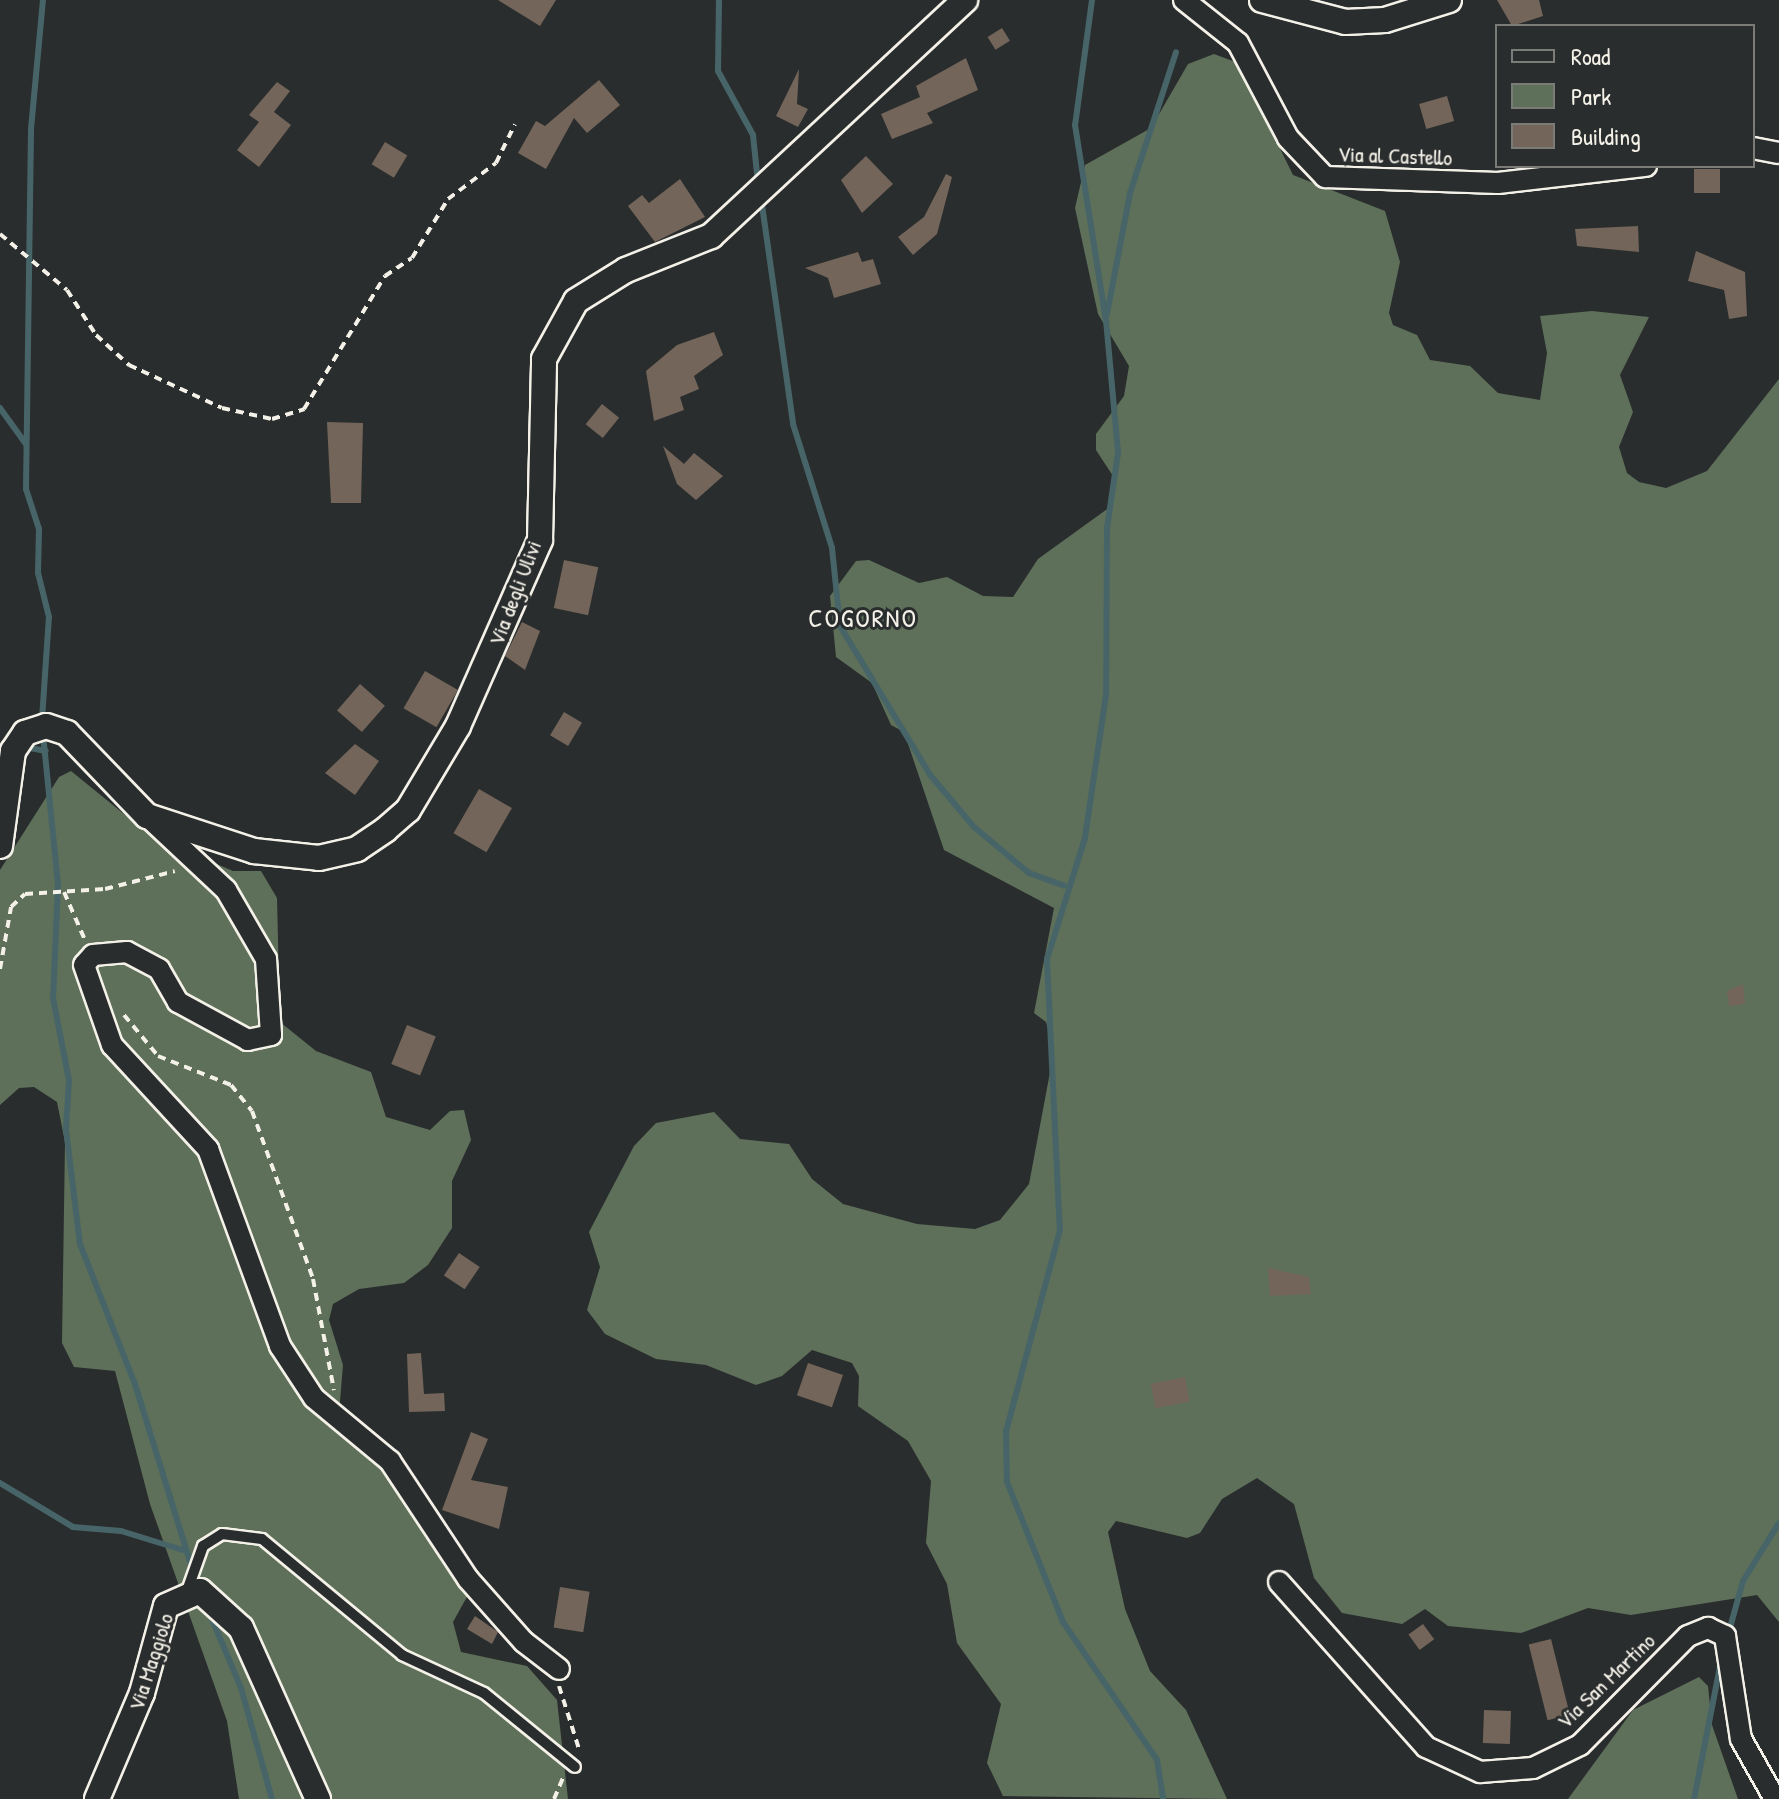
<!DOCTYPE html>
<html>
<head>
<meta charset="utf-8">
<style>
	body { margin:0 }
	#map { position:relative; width:1779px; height:1799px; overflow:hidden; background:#2a2d2e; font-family:"Patrick Hand",sans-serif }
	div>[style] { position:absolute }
	.green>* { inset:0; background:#5e7059 }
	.stream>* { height:6px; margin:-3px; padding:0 3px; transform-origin:3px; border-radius:3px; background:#476568 }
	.building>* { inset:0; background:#736559; transform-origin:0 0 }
	.path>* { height:4px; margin-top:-2px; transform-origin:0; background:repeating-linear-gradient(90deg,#f4f1e8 0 8px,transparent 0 14px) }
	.roads { filter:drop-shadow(2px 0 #f4f1e8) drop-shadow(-2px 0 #f4f1e8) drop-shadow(0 2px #f4f1e8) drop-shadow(0 -2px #f4f1e8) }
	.service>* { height:10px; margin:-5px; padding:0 5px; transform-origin:5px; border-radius:5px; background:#2a2d2e }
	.minor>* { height:20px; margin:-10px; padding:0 10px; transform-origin:10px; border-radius:10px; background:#2a2d2e }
	.tertiary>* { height:24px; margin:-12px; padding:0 12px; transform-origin:12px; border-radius:12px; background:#2a2d2e }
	span { translate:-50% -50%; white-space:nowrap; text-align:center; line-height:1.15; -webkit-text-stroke:6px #2a2d2e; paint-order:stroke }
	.street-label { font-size:22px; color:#f4f1e8 }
	.quarter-label { font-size:26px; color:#f4f1e8; letter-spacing:2px }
	.legend { position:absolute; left:1495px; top:24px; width:260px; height:144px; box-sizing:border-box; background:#2a2d2e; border:2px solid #7b7b78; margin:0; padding:10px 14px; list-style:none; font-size:24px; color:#f4f1e8 }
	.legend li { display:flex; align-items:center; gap:16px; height:40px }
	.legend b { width:40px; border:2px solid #7b7b78 }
</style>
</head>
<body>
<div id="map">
	<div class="green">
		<div style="clip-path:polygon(1214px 54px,1238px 63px,1293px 175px,1385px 211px,1400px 262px,1389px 313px,1393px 325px,1417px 335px,1430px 360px,1470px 366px,1498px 393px,1540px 400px,1547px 353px,1540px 316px,1592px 311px,1649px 317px,1620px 375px,1633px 412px,1619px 447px,1627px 473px,1639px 482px,1666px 488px,1707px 471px,1779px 379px,1779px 1622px,1757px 1595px,1631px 1615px,1588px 1608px,1521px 1633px,1448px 1626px,1425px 1609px,1402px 1624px,1342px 1613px,1314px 1578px,1294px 1504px,1257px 1478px,1222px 1499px,1200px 1533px,1187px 1538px,1116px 1521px,1108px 1532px,1125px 1609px,1150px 1671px,1186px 1710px,1227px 1799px,1003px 1796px,987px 1763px,1001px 1704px,957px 1643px,947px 1584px,926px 1543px,931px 1481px,908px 1441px,858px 1406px,859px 1376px,852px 1363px,812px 1350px,782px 1376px,756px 1385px,706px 1365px,656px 1359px,605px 1334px,587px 1310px,600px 1267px,589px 1232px,634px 1146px,656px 1123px,714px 1112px,740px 1139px,789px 1144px,812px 1179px,843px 1204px,917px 1224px,975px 1229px,1000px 1220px,1029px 1184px,1054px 1051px,1046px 1022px,1034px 1013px,1054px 908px,944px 850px,904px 732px,891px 725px,872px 683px,836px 657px,830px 596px,856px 561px,869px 560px,919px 583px,947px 577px,983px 596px,1013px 597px,1038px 559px,1110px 507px,1113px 476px,1096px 450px,1096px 434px,1124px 396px,1129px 366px,1098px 314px,1075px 208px,1085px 165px,1151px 128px,1188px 64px)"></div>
		<div style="clip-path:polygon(71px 771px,151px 836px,233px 871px,261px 871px,277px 898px,280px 1022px,316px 1051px,371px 1072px,386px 1117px,430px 1130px,450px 1111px,464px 1110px,471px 1140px,452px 1181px,452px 1228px,428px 1265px,404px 1283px,359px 1289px,333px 1304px,329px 1320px,343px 1365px,338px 1425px,377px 1464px,468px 1595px,453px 1622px,461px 1652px,527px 1666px,557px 1700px,568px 1799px,239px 1799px,227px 1721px,150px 1504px,115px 1371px,74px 1367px,62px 1343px,65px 1142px,57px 1102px,34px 1087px,19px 1088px,0 1105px,0 870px,59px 777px)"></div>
		<div style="clip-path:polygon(1699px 1677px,1708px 1686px,1712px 1725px,1738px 1799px,1568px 1799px,1633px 1710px)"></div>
	</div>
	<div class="stream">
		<div style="left:719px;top:0;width:71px;rotate:90.8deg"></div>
		<div style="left:718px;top:71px;width:73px;rotate:61.3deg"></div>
		<div style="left:753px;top:135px;width:48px;rotate:84.1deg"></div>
		<div style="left:1092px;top:0;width:126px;rotate:97.7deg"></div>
		<div style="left:1075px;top:125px;width:197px;rotate:81deg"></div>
		<div style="left:1106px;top:320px;width:134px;rotate:84.8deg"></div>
		<div style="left:1118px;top:453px;width:76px;rotate:98.3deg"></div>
		<div style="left:1107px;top:528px;width:167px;rotate:90.3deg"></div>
		<div style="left:1106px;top:695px;width:145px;rotate:98.4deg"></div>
		<div style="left:1085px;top:838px;width:127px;rotate:107.4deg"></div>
		<div style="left:1047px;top:959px;width:271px;rotate:87.3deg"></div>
		<div style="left:1060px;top:1230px;width:209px;rotate:105deg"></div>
		<div style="left:1006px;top:1432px;width:50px;rotate:88.9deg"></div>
		<div style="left:1007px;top:1482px;width:151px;rotate:68.2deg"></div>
		<div style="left:1063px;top:1622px;width:167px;rotate:55.7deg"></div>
		<div style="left:1157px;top:1760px;width:39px;rotate:81deg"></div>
		<div style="left:761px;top:198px;width:228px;rotate:81.9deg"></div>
		<div style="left:793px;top:424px;width:130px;rotate:72.5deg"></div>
		<div style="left:832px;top:548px;width:78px;rotate:84.1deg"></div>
		<div style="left:840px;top:626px;width:175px;rotate:58.8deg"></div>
		<div style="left:931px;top:776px;width:67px;rotate:49.9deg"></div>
		<div style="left:974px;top:827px;width:72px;rotate:39.9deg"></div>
		<div style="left:1029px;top:873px;width:37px;rotate:20deg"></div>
		<div style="left:1107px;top:314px;width:123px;rotate:-79.2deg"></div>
		<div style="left:1130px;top:193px;width:148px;rotate:-71.9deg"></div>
		<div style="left:0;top:408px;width:44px;rotate:54.2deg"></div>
		<div style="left:42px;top:719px;width:102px;rotate:-86.1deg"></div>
		<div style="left:49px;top:617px;width:45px;rotate:-104deg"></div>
		<div style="left:38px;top:573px;width:44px;rotate:-88.7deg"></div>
		<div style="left:39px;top:529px;width:42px;rotate:-108deg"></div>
		<div style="left:26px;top:489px;width:360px;rotate:-89.2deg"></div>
		<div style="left:31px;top:129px;width:130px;rotate:-84.7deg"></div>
		<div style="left:43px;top:734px;width:152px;rotate:84.3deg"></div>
		<div style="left:58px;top:885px;width:113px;rotate:92.5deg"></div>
		<div style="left:53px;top:998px;width:84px;rotate:79deg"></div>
		<div style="left:69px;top:1080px;width:49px;rotate:93.5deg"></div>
		<div style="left:66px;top:1129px;width:116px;rotate:83.1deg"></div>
		<div style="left:80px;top:1244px;width:150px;rotate:68.6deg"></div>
		<div style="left:135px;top:1384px;width:196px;rotate:72.8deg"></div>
		<div style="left:25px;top:747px;width:21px;rotate:11deg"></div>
		<div style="left:0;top:1483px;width:85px;rotate:31.1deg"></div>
		<div style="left:73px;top:1527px;width:48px;rotate:4.8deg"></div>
		<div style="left:121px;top:1531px;width:68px;rotate:17.1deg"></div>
		<div style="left:209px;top:1612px;width:82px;rotate:67.2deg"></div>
		<div style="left:241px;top:1688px;width:115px;rotate:74.4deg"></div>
		<div style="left:1728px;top:1635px;width:56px;rotate:-74.5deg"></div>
		<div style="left:1743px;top:1581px;width:68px;rotate:-58.2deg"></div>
		<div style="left:1694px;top:1799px;width:141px;rotate:-78.9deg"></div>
	</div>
	<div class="building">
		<div style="clip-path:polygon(498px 0,556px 0,540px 26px)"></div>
		<div style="clip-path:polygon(1497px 0,1539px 0,1543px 16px,1512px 26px)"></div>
		<div style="left:1002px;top:28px;width:15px;height:17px;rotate:58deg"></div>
		<div style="clip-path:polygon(966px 58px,978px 90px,927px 113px,933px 123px,892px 139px,881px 114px,920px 97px,916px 86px)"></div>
		<div style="clip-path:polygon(799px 69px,797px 104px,808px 109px,798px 127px,776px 116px)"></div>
		<div style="clip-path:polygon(599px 80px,620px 105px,587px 133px,574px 118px,546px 169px,518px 153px,536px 121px,545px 126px)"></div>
		<div style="clip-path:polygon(277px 82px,290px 91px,274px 112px,291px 125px,259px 167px,237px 150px,259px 122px,249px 115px)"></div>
		<div style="left:1447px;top:96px;width:26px;height:29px;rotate:74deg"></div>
		<div style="left:385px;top:142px;width:26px;height:26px;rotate:31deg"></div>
		<div style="clip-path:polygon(866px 156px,893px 184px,862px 213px,841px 180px)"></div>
		<div style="left:1694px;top:169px;width:26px;height:24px"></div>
		<div style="clip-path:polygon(946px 174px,952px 177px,937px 234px,913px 255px,898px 237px,924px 217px)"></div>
		<div style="clip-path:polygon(680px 179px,705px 217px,655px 242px,628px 206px,642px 195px,649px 203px)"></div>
		<div style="clip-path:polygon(1638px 226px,1639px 252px,1577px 246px,1575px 229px)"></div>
		<div style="clip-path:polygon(1696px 251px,1745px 272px,1747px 316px,1729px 319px,1724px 290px,1688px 281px)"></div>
		<div style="clip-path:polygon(858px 252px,862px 262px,873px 259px,881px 284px,834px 298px,828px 278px,805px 268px)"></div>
		<div style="clip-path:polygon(714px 332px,723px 355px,694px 376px,699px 389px,680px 397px,684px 410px,654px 421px,646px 371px,677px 345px)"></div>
		<div style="left:602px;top:404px;width:22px;height:26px;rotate:39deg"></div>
		<div style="clip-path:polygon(327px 422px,363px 423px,361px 503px,331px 503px)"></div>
		<div style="clip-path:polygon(663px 446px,684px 464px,694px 453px,723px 476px,696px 500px,677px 484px)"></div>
		<div style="left:564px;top:560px;width:35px;height:49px;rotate:12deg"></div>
		<div style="clip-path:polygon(522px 622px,540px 631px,525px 670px,505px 656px)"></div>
		<div style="left:425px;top:671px;width:38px;height:43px;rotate:30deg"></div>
		<div style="left:360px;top:684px;width:33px;height:35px;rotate:41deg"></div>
		<div style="left:564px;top:712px;width:21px;height:27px;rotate:31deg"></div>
		<div style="clip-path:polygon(355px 744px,379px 761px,355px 795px,325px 773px)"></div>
		<div style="left:479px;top:789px;width:38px;height:51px;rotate:30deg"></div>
		<div style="clip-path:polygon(1743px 984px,1745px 1004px,1729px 1006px,1727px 991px)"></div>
		<div style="left:407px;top:1025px;width:31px;height:42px;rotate:22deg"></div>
		<div style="left:459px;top:1253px;width:25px;height:27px;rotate:34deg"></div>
		<div style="clip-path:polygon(1268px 1268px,1309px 1277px,1311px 1294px,1270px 1296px)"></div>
		<div style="clip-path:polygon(421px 1353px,424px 1394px,444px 1393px,445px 1411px,409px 1412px,407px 1354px)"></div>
		<div style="left:808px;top:1363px;width:37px;height:34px;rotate:19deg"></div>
		<div style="left:1185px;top:1377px;width:25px;height:35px;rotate:79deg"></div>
		<div style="clip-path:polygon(471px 1432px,488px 1439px,471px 1480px,508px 1487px,499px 1529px,442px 1510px)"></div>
		<div style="left:560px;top:1587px;width:30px;height:41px;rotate:9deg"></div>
		<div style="clip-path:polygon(475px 1616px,498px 1632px,492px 1644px,467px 1629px)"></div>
		<div style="left:1423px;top:1624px;width:19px;height:18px;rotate:54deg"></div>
		<div style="left:1551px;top:1639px;width:78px;height:23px;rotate:76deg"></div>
		<div style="left:1484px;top:1710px;width:27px;height:33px;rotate:2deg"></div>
	</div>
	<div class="path">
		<div style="left:0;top:234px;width:87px;rotate:39.9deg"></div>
		<div style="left:67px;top:290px;width:54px;rotate:57.2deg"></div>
		<div style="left:96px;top:335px;width:45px;rotate:42.3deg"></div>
		<div style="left:129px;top:365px;width:102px;rotate:24.8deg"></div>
		<div style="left:222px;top:408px;width:51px;rotate:12.4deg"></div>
		<div style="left:272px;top:419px;width:34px;rotate:-17deg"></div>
		<div style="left:304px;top:409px;width:156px;rotate:-58.7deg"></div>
		<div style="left:385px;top:276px;width:32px;rotate:-34deg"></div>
		<div style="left:412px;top:258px;width:69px;rotate:-58.6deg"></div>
		<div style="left:448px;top:199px;width:60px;rotate:-36.9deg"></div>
		<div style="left:496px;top:163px;width:43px;rotate:-64deg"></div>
		<div style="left:64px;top:892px;width:52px;rotate:66.4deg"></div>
		<div style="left:0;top:969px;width:63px;rotate:-79.9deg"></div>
		<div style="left:11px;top:907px;width:19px;rotate:-43deg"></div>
		<div style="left:25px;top:894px;width:80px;rotate:-3.6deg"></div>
		<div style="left:105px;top:889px;width:72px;rotate:-14.4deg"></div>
		<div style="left:124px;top:1015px;width:53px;rotate:50.3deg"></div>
		<div style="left:158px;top:1056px;width:79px;rotate:21.7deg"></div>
		<div style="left:231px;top:1085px;width:33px;rotate:51deg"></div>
		<div style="left:252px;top:1111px;width:179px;rotate:70deg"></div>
		<div style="left:313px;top:1279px;width:113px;rotate:79.3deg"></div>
		<div style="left:559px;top:1686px;width:66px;rotate:72.4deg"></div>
		<div style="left:554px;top:1799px;width:25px;rotate:-67deg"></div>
	</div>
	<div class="roads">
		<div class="service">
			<div style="left:187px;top:1591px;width:48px;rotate:-70.4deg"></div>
			<div style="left:203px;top:1546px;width:22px;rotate:-32deg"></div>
			<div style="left:222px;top:1534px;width:40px;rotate:7.1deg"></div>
			<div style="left:262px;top:1539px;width:182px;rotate:39.6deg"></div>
			<div style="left:402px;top:1655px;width:90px;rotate:24.9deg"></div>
			<div style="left:484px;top:1693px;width:117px;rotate:39.1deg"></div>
		</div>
		<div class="minor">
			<div style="left:1184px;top:0;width:69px;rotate:38.5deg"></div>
			<div style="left:1238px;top:43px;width:107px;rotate:62.2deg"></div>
			<div style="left:1288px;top:138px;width:54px;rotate:46.5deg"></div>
			<div style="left:1325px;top:177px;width:173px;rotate:2deg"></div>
			<div style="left:1498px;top:183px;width:149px;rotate:-6.6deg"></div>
			<div style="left:1753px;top:148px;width:26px;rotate:11deg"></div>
			<div style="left:148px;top:817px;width:107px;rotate:43.1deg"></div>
			<div style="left:226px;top:890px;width:80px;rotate:59.9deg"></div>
			<div style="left:266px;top:959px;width:76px;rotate:86.2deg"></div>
			<div style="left:271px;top:1035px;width:24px;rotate:168deg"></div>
			<div style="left:248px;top:1040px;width:80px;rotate:-151.5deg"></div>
			<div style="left:178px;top:1002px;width:38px;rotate:-120deg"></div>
			<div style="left:159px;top:969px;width:36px;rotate:-152deg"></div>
			<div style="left:127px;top:952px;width:34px;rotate:175deg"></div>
			<div style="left:93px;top:955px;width:13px;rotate:132deg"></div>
			<div style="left:84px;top:965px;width:85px;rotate:70.7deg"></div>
			<div style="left:112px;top:1045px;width:142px;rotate:47.3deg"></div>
			<div style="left:208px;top:1149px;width:210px;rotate:69.9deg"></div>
			<div style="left:280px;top:1346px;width:62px;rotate:56.8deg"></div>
			<div style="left:314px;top:1398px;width:99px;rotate:39.7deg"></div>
			<div style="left:390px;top:1461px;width:141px;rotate:56.5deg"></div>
			<div style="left:468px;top:1579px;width:84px;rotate:48.4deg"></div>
			<div style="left:524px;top:1642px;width:44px;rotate:37.6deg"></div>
			<div style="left:1279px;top:1582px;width:221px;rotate:48.3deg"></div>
			<div style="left:1426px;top:1747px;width:60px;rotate:24.8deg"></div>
			<div style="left:1480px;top:1772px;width:53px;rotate:-4.3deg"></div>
			<div style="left:1533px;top:1768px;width:52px;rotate:-26.1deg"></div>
			<div style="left:1580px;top:1745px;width:153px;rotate:-45.3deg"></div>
			<div style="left:1688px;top:1636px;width:22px;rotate:-22deg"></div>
			<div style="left:1708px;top:1628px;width:19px;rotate:25deg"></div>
			<div style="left:1725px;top:1636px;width:104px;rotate:81.2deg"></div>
			<div style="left:1741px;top:1739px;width:69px;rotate:60.5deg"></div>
		</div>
		<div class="tertiary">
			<div style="left:1262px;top:0;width:86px;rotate:14.8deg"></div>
			<div style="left:1345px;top:22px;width:40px;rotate:-2.9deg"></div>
			<div style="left:1385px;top:20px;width:67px;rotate:-17.4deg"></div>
			<div style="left:0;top:846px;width:96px;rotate:-82.2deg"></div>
			<div style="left:13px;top:751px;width:22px;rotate:-56deg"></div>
			<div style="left:25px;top:733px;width:22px;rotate:-18deg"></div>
			<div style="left:46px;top:726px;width:22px;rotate:18deg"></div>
			<div style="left:67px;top:733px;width:115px;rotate:46.1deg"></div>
			<div style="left:147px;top:816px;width:113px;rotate:18.1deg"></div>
			<div style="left:254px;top:851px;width:65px;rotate:6.1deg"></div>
			<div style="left:319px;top:858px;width:39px;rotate:-13deg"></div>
			<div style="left:357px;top:849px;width:34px;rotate:-34deg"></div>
			<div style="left:385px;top:830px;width:30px;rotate:-41deg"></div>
			<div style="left:408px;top:810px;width:98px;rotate:-59.2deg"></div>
			<div style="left:458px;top:726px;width:203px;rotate:-66.2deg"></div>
			<div style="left:540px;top:540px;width:181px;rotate:-88.7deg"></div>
			<div style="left:544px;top:359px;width:66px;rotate:-61.1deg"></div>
			<div style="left:576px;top:301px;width:59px;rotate:-31.8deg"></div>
			<div style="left:626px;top:270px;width:92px;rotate:-21.8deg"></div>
			<div style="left:711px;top:236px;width:347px;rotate:-42.9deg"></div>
			<div style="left:97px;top:1799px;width:115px;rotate:-67deg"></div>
			<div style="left:142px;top:1693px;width:90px;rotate:-74.6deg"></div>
			<div style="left:166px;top:1606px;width:37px;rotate:-24deg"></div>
			<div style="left:200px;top:1591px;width:55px;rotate:42.1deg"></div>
			<div style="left:241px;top:1628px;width:188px;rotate:65.8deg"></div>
		</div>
	</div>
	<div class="street-label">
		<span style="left:1395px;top:156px;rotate:2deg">Via al Castello</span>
		<span style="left:515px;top:593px;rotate:-69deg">Via degli Ulivi</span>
		<span style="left:151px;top:1662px;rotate:-72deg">Via Maggiolo</span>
		<span style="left:1606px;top:1681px;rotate:-44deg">Via San Martino</span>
	</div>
	<div class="quarter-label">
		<span style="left:863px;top:618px">COGORNO</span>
	</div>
	<ul class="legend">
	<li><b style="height:10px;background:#2a2d2e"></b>Road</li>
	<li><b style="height:22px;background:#5e7059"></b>Park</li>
	<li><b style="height:22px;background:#736559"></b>Building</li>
	</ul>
</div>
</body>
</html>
